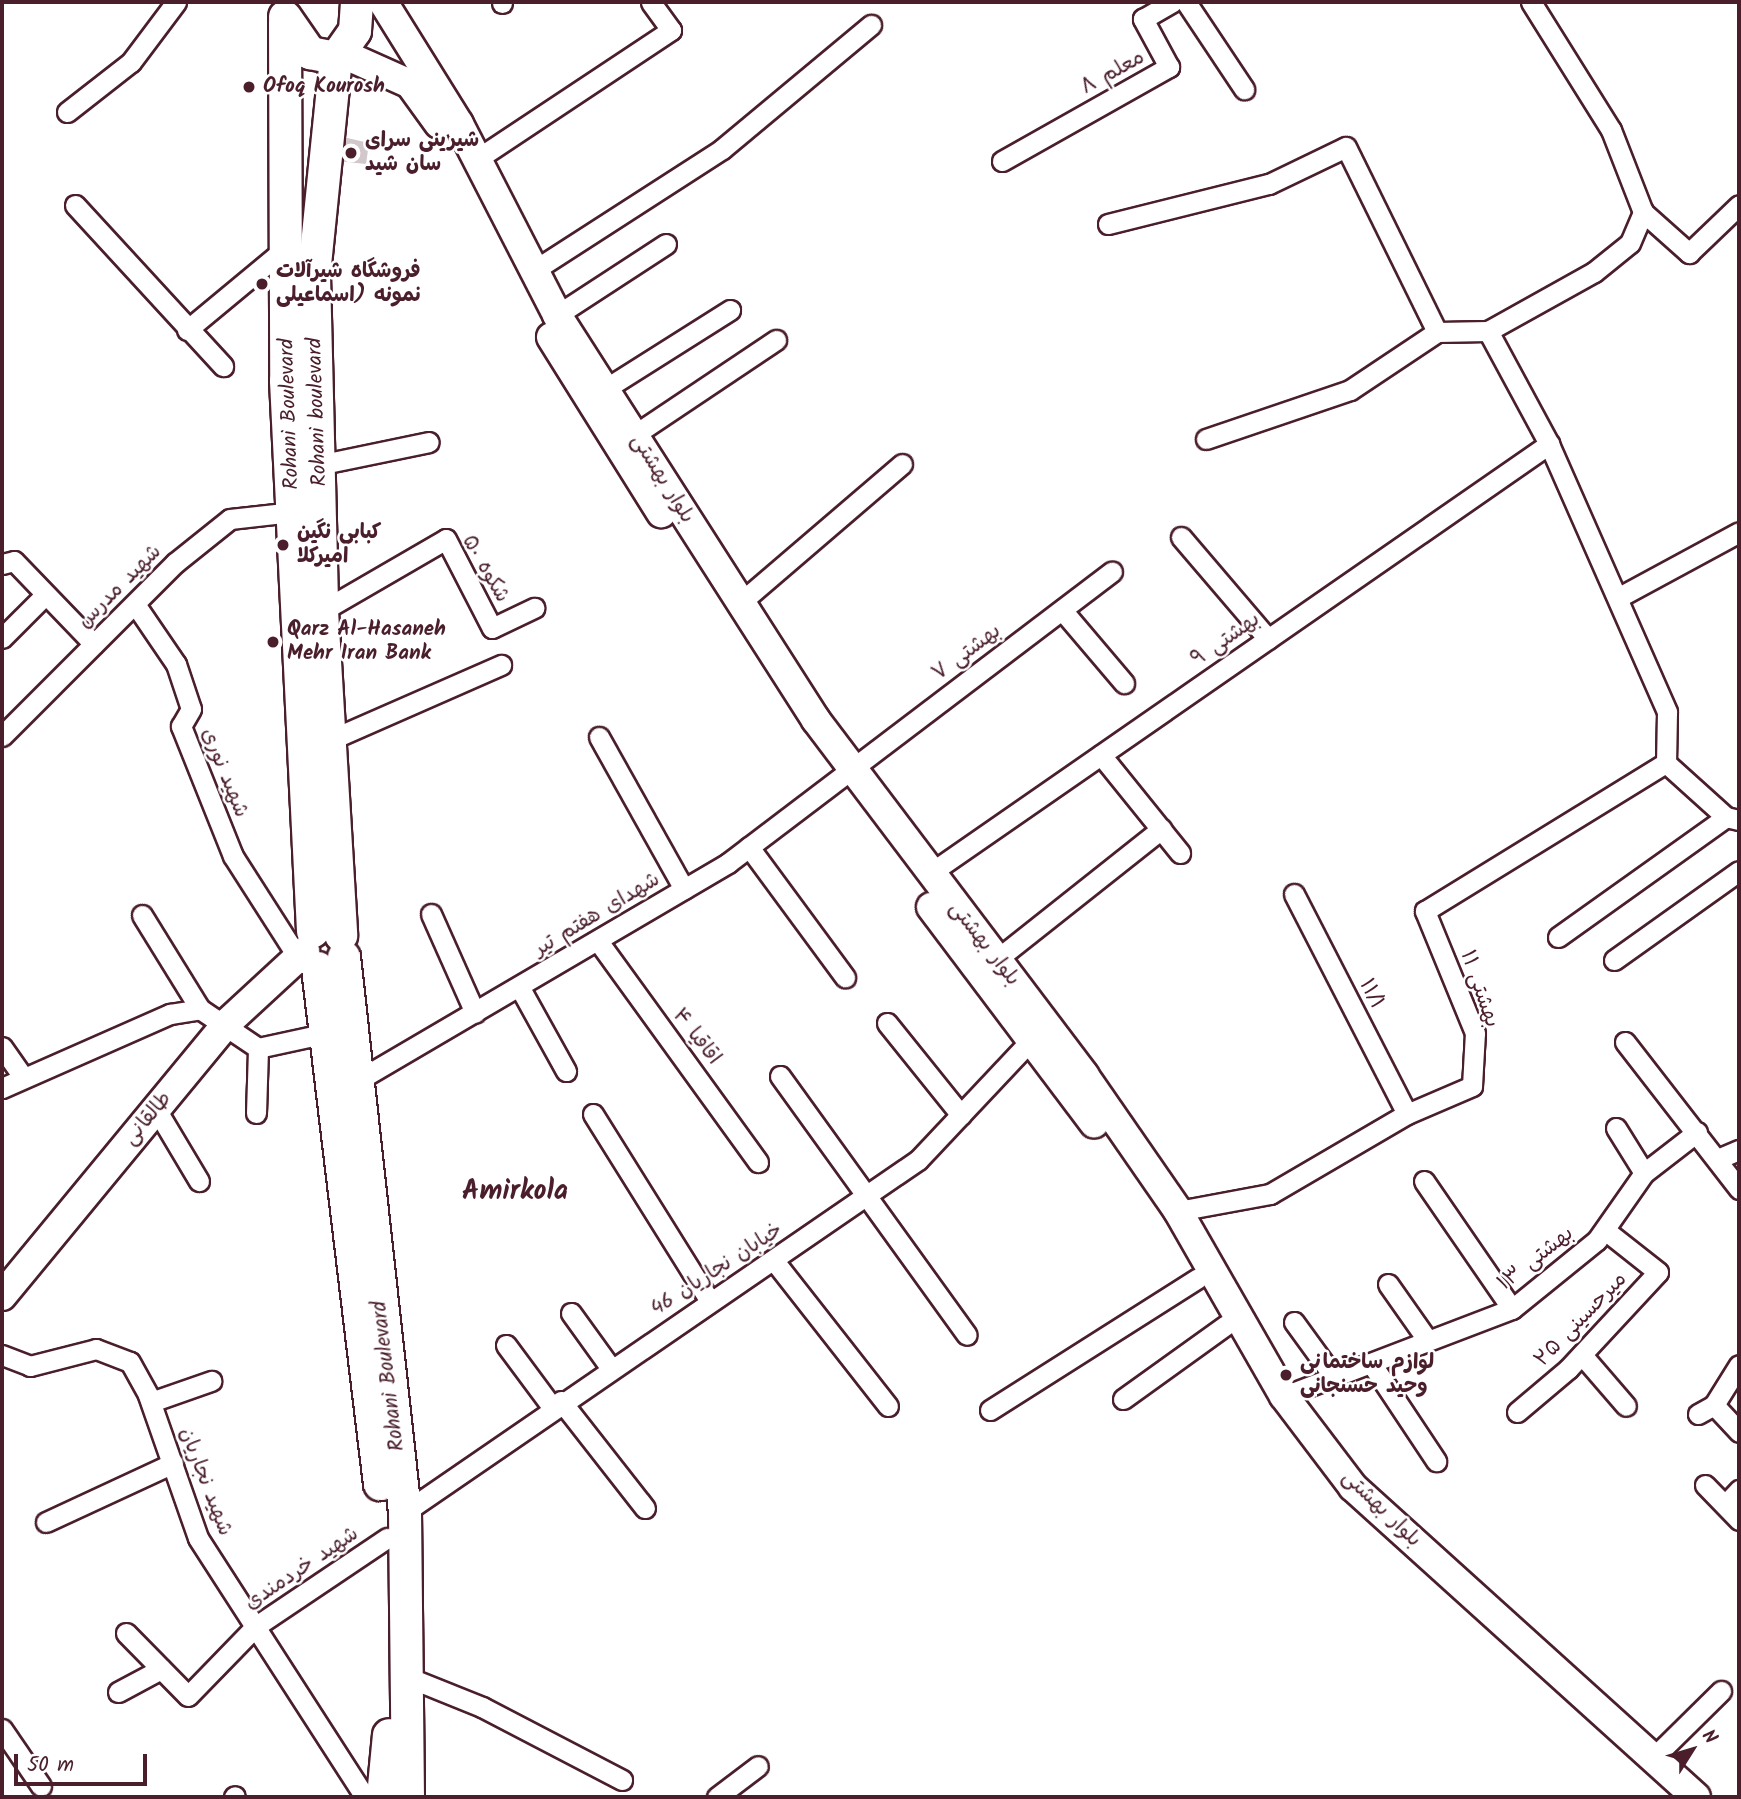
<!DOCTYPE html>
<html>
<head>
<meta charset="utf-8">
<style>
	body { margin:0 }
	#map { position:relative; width:1741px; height:1799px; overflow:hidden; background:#fff; font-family:Kalam,"Playpen Sans Arabic",sans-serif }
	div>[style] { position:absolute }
	.building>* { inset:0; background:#d2c7cb }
	.roads { filter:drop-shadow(2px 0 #4a1f2b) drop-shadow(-2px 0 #4a1f2b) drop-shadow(0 2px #4a1f2b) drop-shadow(0 -2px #4a1f2b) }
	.minor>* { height:19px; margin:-9.5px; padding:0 9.5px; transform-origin:9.5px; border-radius:9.5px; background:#fff }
	.secondary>* { height:28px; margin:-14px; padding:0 14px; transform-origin:14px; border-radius:14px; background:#fff }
	.primary>* { height:32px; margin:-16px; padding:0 16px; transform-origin:16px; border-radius:16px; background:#fff }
	.dots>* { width:19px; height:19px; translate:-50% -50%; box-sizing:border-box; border:4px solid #fff; border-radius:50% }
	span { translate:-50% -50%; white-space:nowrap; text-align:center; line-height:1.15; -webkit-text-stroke:5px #fff; paint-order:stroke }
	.street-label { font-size:21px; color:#4a1f2b }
	.poi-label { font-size:21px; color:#4a1f2b; font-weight:700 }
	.left { translate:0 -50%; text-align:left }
	.district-label { font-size:28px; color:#4a1f2b; font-weight:700 }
	.frame { position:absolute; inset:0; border:4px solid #4a1f2b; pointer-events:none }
	.north { position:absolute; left:1657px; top:1715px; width:70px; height:70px; -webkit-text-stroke:5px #fff; paint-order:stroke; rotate:53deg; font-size:19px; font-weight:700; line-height:28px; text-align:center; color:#4a1f2b }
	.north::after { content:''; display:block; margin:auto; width:24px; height:32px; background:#4a1f2b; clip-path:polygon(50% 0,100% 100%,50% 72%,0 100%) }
	.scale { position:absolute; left:14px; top:1754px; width:133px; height:32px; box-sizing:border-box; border:4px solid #4a1f2b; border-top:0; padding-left:9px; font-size:21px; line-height:24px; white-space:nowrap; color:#4a1f2b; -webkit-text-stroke:5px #fff; paint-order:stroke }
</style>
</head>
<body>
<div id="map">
	<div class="building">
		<div style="clip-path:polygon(343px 137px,369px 143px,366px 164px,337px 161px)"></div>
	</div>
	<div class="roads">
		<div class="minor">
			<div style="left:502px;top:2px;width:1px;rotate:90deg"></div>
			<div style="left:1186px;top:2px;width:105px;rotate:56.3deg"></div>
			<div style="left:67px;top:112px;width:81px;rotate:-38deg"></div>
			<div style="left:131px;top:62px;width:75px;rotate:-53.1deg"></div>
			<div style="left:477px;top:159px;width:233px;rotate:-33.6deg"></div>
			<div style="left:671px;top:30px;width:34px;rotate:-126deg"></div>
			<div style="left:1002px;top:161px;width:192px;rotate:-29.4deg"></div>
			<div style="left:1169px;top:67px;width:55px;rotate:-118.4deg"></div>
			<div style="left:1143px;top:19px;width:34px;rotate:-30deg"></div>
			<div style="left:75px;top:205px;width:219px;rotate:47.4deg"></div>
			<div style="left:1643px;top:212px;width:62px;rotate:41.7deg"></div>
			<div style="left:1689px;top:253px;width:69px;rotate:-43.8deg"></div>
			<div style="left:1108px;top:224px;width:166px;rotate:-14deg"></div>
			<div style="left:1269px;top:184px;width:85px;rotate:-25.7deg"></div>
			<div style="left:1346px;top:147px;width:206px;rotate:63.8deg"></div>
			<div style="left:533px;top:271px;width:225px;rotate:-32.8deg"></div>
			<div style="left:722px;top:149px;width:194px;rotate:-39.8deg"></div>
			<div style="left:557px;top:315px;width:130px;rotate:-33.1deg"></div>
			<div style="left:187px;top:330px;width:130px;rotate:-39.7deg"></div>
			<div style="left:1488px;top:331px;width:128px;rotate:61.6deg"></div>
			<div style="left:1549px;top:444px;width:293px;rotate:66.2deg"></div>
			<div style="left:1667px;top:712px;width:51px;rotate:91.1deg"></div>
			<div style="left:1666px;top:763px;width:81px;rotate:42deg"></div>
			<div style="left:1726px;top:817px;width:13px;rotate:13deg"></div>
			<div style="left:605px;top:389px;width:148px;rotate:-32.3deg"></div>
			<div style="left:634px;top:435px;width:171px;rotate:-33.8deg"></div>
			<div style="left:1206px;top:439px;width:152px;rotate:-18.8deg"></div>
			<div style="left:1350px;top:390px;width:105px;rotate:-33.7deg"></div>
			<div style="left:1437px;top:332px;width:51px;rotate:-1.1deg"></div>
			<div style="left:1488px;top:331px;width:121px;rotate:-29.1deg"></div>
			<div style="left:1594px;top:272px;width:46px;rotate:-38.9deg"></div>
			<div style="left:1630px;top:243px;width:34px;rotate:-67deg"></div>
			<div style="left:1643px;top:212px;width:88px;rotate:-111.3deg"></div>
			<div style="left:1611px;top:130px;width:151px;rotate:-122deg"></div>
			<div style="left:318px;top:465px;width:113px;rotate:-11.7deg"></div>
			<div style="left:1181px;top:537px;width:134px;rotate:49.5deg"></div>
			<div style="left:2px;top:564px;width:12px;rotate:-14deg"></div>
			<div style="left:14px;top:561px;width:115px;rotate:46.1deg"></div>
			<div style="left:1619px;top:597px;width:136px;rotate:-28.4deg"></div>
			<div style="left:741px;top:602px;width:212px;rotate:-40.6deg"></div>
			<div style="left:135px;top:604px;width:73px;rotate:55.7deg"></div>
			<div style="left:176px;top:664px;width:47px;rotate:71.6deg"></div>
			<div style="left:191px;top:709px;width:20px;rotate:120deg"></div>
			<div style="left:181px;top:726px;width:140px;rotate:68.2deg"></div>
			<div style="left:233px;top:856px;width:119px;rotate:57.4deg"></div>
			<div style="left:1062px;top:610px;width:96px;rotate:49.7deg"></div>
			<div style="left:322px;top:611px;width:143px;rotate:-30.1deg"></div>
			<div style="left:446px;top:539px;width:100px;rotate:62.7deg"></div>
			<div style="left:492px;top:628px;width:47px;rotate:-25.5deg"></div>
			<div style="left:2px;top:638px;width:61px;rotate:-45deg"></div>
			<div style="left:2px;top:736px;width:245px;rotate:-45deg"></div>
			<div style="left:175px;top:563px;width:70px;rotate:-38.7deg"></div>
			<div style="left:230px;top:519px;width:62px;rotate:-6.4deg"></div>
			<div style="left:599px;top:737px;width:174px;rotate:60.8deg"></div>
			<div style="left:330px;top:740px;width:187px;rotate:-23.7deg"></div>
			<div style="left:1101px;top:755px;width:126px;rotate:51.1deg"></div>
			<div style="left:749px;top:847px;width:162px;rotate:53.6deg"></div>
			<div style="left:929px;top:874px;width:755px;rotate:-34.74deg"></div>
			<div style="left:1294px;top:894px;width:247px;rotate:62.8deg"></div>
			<div style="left:431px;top:914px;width:108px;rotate:66deg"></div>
			<div style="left:142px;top:915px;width:110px;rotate:58.3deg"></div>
			<div style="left:1558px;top:937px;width:206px;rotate:-35.5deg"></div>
			<div style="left:598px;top:941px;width:273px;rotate:54.1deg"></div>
			<div style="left:996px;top:960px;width:211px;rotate:-38.4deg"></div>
			<div style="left:1614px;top:960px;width:153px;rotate:-35.5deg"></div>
			<div style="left:520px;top:988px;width:95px;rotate:61deg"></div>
			<div style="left:887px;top:1023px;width:118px;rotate:51.2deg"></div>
			<div style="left:1625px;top:1042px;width:186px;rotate:52.2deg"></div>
			<div style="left:2px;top:1047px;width:37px;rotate:55deg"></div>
			<div style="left:780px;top:1076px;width:319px;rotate:54.2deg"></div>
			<div style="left:355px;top:1082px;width:433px;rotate:-30.4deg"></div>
			<div style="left:728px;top:863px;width:482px;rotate:-37.2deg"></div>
			<div style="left:2px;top:1088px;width:184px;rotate:-23.8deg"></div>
			<div style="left:170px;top:1014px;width:30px;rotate:-9deg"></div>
			<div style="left:200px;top:1009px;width:70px;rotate:33.9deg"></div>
			<div style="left:258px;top:1048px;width:66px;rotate:-12.3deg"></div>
			<div style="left:156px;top:1109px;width:84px;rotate:59.2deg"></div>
			<div style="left:256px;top:1113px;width:65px;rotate:-88.2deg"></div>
			<div style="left:593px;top:1114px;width:221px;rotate:58deg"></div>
			<div style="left:1616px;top:1128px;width:53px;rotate:58.1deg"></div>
			<div style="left:1720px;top:1158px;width:21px;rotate:-23deg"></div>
			<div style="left:1424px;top:1181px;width:155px;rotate:55.5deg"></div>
			<div style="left:1178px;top:1211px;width:94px;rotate:-10.5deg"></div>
			<div style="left:1270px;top:1194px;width:159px;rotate:-30.3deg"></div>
			<div style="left:1407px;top:1114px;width:71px;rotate:-23.3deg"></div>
			<div style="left:1472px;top:1086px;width:53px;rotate:-86.8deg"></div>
			<div style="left:1475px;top:1033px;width:132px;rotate:-112.3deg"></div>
			<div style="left:1425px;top:911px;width:283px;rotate:-31.6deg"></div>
			<div style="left:775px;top:1262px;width:183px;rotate:51.9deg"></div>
			<div style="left:1388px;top:1284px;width:66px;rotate:54.9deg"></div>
			<div style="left:571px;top:1313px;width:67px;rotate:54.2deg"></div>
			<div style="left:1294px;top:1322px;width:68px;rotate:54deg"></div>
			<div style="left:506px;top:1345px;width:77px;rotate:53.4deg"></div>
			<div style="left:2px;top:1355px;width:30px;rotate:21deg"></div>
			<div style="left:30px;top:1366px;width:68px;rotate:-14.4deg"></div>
			<div style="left:96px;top:1349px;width:36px;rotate:21deg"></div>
			<div style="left:130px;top:1362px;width:38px;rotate:61deg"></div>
			<div style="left:148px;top:1395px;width:151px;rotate:70.7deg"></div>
			<div style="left:198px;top:1538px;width:308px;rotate:57.2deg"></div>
			<div style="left:1582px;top:1355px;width:67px;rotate:49.2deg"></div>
			<div style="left:1371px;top:1363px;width:118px;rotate:56.4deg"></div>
			<div style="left:1284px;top:1396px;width:244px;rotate:-20.9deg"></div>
			<div style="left:1512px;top:1309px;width:109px;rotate:-39.1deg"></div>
			<div style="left:1597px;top:1240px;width:82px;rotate:-55deg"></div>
			<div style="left:1644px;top:1173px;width:67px;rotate:-37.7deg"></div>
			<div style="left:1123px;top:1399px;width:127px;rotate:-35.7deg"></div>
			<div style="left:561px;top:1401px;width:136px;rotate:51.9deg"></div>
			<div style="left:151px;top:1402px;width:64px;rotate:-19.3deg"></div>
			<div style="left:1714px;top:1405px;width:37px;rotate:47deg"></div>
			<div style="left:990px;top:1410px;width:246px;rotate:-32.4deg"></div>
			<div style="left:1517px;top:1412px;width:67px;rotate:-40.1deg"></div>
			<div style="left:1568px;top:1369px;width:132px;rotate:-47.1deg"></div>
			<div style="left:1658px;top:1272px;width:66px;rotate:-141.7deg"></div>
			<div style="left:1698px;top:1414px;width:18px;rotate:-29deg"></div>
			<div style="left:1714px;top:1405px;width:47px;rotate:-58deg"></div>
			<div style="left:1705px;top:1485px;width:49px;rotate:45.8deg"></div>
			<div style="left:1725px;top:1505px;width:21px;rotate:-47deg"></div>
			<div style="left:405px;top:1512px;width:622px;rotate:-34.46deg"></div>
			<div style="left:918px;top:1160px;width:166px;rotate:-46.7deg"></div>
			<div style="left:46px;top:1522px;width:140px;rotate:-24.9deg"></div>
			<div style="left:126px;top:1633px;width:88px;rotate:45.5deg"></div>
			<div style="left:188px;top:1696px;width:98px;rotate:-45.8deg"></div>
			<div style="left:256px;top:1626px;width:158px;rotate:-33.9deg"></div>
			<div style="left:410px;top:1678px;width:78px;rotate:21.9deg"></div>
			<div style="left:482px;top:1707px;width:158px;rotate:27.5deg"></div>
			<div style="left:118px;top:1692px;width:49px;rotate:-28.1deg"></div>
			<div style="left:2px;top:1729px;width:69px;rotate:55.6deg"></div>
			<div style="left:1652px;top:1759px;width:97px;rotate:-44.6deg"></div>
			<div style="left:234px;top:1797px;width:1px;rotate:-45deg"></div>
			<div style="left:717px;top:1797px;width:51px;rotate:-37.1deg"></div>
		</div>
		<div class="secondary">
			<div style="left:383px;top:2px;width:144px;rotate:58.1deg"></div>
			<div style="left:459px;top:124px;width:215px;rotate:62.8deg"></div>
			<div style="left:557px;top:315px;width:481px;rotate:57.4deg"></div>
			<div style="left:816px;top:720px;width:445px;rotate:52.9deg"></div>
			<div style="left:1084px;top:1075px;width:165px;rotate:55.3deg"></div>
			<div style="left:1178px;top:1211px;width:213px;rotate:60.2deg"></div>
			<div style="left:1284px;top:1396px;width:114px;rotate:52.8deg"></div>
			<div style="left:1353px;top:1487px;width:462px;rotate:42.1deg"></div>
			<div style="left:343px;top:54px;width:73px;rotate:24.1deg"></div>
			<div style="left:410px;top:84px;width:49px;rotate:54.1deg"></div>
			<div style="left:551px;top:337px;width:208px;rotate:58deg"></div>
			<div style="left:931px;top:907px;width:271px;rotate:53deg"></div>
			<div style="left:2px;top:1296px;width:355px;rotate:-50.5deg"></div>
			<div style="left:228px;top:1022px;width:105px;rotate:-42.7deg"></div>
		</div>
		<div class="primary">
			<div style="left:285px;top:17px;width:44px;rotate:55.2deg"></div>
			<div style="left:310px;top:53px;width:26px;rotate:11deg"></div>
			<div style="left:336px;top:58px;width:33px;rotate:-55deg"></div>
			<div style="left:355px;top:31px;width:29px;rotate:-86deg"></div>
			<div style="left:285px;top:23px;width:358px;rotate:89.8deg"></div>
			<div style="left:286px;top:381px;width:551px;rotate:87.19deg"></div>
			<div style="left:336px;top:58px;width:218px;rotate:95.8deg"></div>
			<div style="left:314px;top:275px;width:336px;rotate:88.6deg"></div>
			<div style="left:322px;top:611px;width:325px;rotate:86.6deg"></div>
			<div style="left:344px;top:957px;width:558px;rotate:83.73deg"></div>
			<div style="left:405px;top:1512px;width:285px;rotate:89.4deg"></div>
			<div style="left:318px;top:968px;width:520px;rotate:83.15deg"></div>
			<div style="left:383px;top:1797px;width:62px;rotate:-84.5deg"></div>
		</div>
	</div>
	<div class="dots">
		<div style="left:249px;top:87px;background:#4a1f2b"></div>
		<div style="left:351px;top:153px;background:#4a1f2b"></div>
		<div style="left:262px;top:284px;background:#4a1f2b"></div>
		<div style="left:283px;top:545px;background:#4a1f2b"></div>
		<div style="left:273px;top:642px;background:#4a1f2b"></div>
		<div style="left:1286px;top:1375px;background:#4a1f2b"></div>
	</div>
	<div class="street-label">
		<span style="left:1113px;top:73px;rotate:-29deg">معلم ۸</span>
		<span style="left:318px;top:412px;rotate:-92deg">Rohani boulevard</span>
		<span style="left:290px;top:414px;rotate:-92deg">Rohani Boulevard</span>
		<span style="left:662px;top:479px;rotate:58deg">بلوار بهشتی</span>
		<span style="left:485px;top:569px;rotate:60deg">شکوه ۵۰</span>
		<span style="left:120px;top:587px;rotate:-45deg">شهید مدرس</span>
		<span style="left:1226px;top:640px;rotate:-35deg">بهشتی ۹</span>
		<span style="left:967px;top:653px;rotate:-37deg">بهشتی ۷</span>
		<span style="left:224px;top:773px;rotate:68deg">شهید نوری</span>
		<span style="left:597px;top:915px;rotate:-31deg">شهدای هفتم تیر</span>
		<span style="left:984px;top:944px;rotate:52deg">بلوار بهشتی</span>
		<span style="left:1479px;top:989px;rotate:71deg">بهشتی ۱۱</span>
		<span style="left:1371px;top:994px;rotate:63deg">۱۱/۱</span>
		<span style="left:696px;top:1037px;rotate:52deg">اقاقیا ۴</span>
		<span style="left:148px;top:1119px;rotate:-50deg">طالقانی</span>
		<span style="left:1536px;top:1259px;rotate:-38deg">بهشتی ۱۳</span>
		<span style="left:717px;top:1270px;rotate:-33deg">خیابان نجاریان 46</span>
		<span style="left:1581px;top:1320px;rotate:-46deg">میرحسینی ۲۵</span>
		<span style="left:389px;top:1376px;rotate:-97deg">Rohani Boulevard</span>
		<span style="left:205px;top:1482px;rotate:69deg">شهید نجاریان</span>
		<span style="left:1381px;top:1509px;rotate:44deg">بلوار بهشتی</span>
		<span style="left:302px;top:1569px;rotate:-34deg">شهید خردمندی</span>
	</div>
	<div class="poi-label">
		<span class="left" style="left:263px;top:87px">Ofoq Kourosh</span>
		<span class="left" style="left:365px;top:153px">شیرینی سرای<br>سان شید</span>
		<span class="left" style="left:276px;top:284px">فروشگاه شیرآلات<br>نمونه (اسماعیلی</span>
		<span class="left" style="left:297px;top:545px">کبابی نگین<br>امیرکلا</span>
		<span class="left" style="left:287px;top:642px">Qarz Al-Hasaneh<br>Mehr Iran Bank</span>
		<span class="left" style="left:1300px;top:1375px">لوازم ساختمانی<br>وحید حسنجانی</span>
	</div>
	<div class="district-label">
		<span style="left:515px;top:1192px">Amirkola</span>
	</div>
	<div class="frame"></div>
	<div class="north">N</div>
	<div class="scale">50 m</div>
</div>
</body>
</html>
